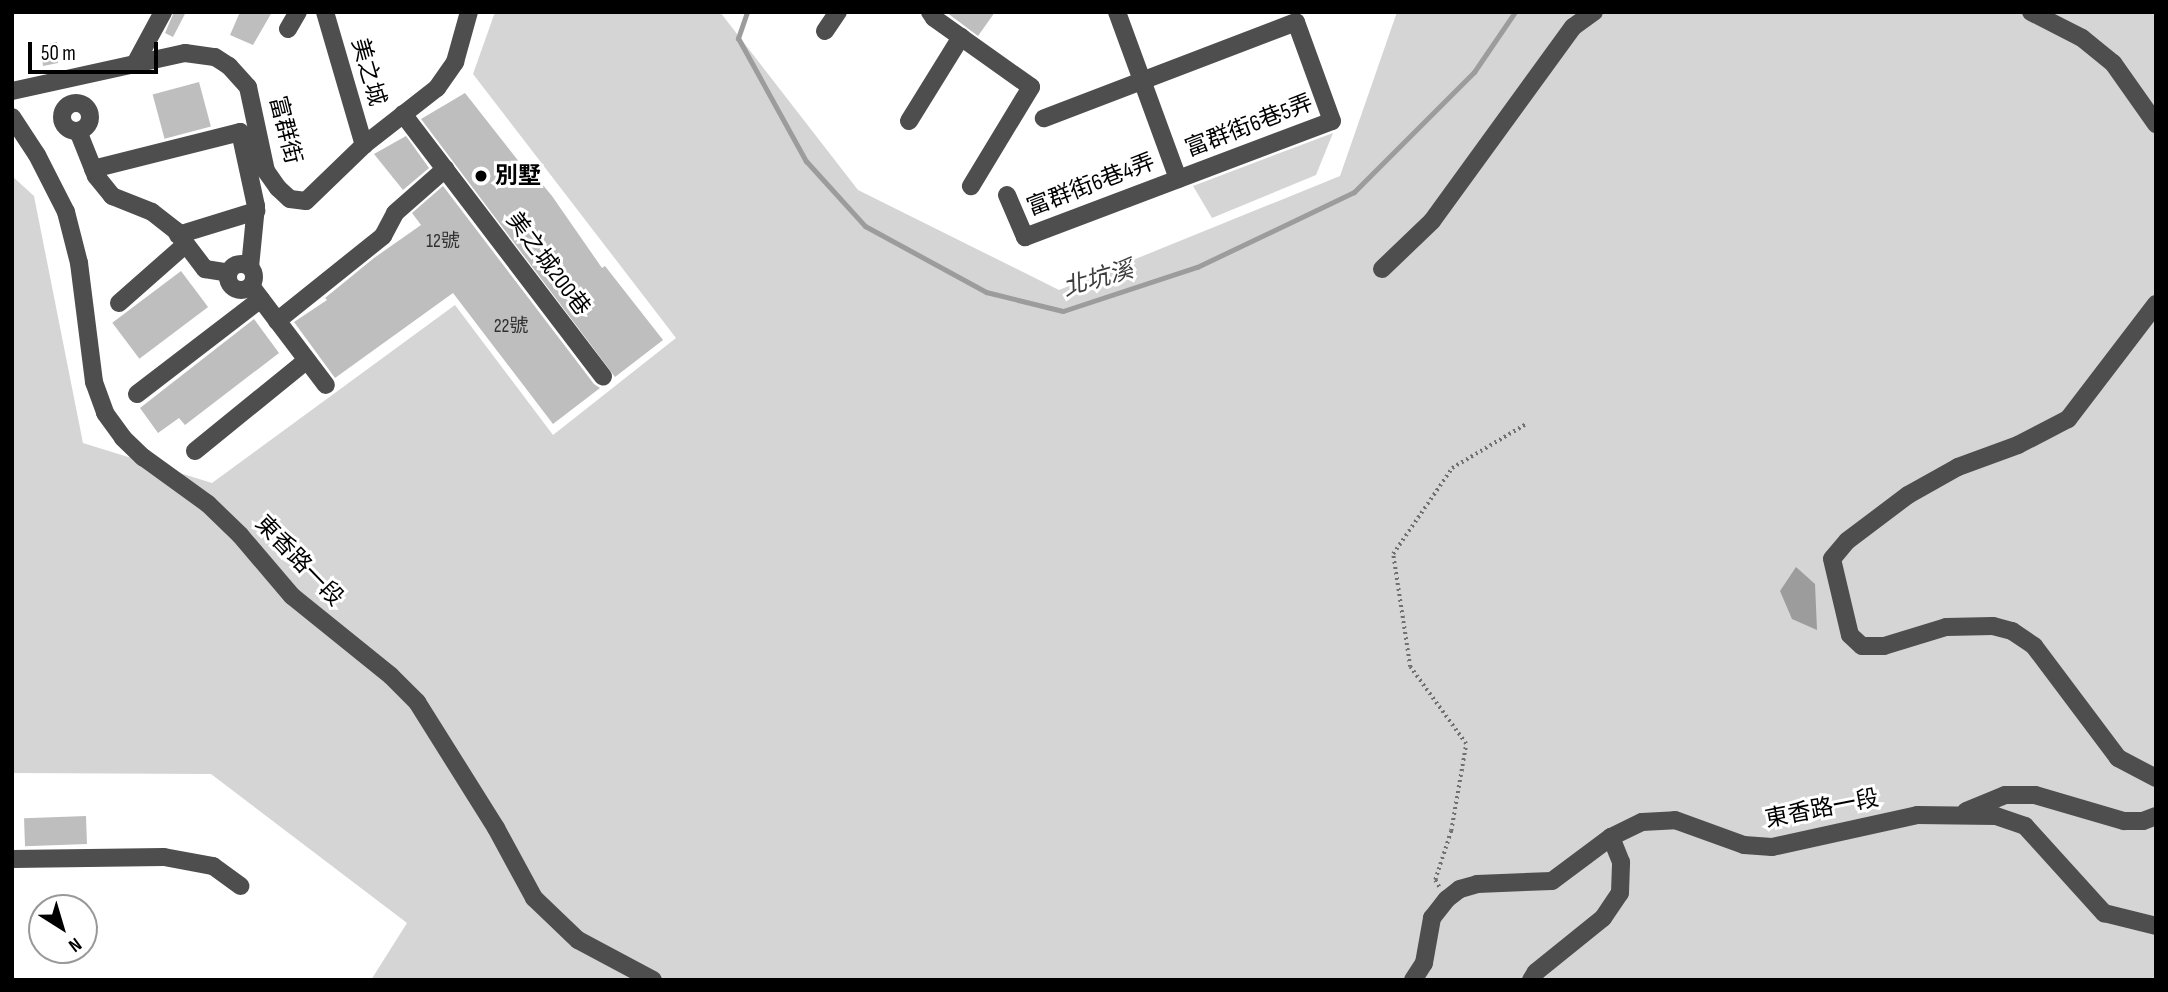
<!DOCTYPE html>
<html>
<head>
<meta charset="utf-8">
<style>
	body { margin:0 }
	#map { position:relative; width:2168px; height:992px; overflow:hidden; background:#fff; font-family:"Sofia Sans Condensed","Noto Sans TC",sans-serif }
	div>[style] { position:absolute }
	.green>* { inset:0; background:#d5d5d5 }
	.water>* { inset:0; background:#9c9c9c }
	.stream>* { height:5px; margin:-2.5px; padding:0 2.5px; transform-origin:2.5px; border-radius:2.5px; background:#9c9c9c }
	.building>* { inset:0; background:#bebebe; transform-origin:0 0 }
	.path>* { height:3.5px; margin-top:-1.75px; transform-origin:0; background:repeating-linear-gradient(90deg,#707070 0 2px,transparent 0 5.5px) }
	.minor>* { height:18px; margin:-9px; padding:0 9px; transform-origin:9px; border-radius:9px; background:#4e4e4e }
	.minor>.ring { margin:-9px; padding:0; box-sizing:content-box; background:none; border:18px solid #4e4e4e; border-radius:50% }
	.dots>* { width:19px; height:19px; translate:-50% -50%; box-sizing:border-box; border:4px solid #fff; border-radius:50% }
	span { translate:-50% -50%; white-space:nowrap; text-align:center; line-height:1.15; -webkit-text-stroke:6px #fff; paint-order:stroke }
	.number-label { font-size:19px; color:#303030 }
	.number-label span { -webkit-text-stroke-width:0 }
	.street-label { font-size:23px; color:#000 }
	.poi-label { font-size:23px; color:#000; font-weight:700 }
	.left { translate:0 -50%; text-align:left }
	.water-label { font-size:24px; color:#3d3d3d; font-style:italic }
	.frame { position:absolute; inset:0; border:14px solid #000; pointer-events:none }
	.north { position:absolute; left:28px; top:894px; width:70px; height:70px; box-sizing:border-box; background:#fff; border:2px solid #999; border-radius:50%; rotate:143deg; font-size:19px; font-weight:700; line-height:28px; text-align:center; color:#000 }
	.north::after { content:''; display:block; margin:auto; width:24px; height:32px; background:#000; clip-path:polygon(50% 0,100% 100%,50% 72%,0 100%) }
	.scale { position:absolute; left:28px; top:42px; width:130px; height:32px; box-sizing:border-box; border:4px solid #000; border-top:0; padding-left:9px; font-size:21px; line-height:24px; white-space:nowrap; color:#000; -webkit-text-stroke:5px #fff; paint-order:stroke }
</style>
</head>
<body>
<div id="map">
	<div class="green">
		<div style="clip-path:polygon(495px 12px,720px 12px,858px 190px,1059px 290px,1340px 176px,1397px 12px,2156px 12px,2156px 980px,371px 980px,407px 923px,211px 774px,12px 773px,12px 176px,34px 196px,83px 443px,212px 483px,455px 305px,553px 435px,676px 338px,473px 74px)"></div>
		<div style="clip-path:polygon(1333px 133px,1316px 175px,1212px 218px,1193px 186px)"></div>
	</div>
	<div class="water">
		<div style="clip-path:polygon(1796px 567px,1815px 584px,1817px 630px,1792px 619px,1780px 591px)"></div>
	</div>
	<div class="stream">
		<div style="left:747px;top:12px;width:28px;rotate:109deg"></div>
		<div style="left:738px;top:38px;width:141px;rotate:61.1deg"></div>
		<div style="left:806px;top:161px;width:88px;rotate:47.8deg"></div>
		<div style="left:865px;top:226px;width:138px;rotate:28.6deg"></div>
		<div style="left:986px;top:292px;width:79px;rotate:13.9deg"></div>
		<div style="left:1063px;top:311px;width:141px;rotate:-18.2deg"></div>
		<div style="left:1197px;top:267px;width:174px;rotate:-25.5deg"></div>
		<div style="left:1354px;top:192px;width:170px;rotate:-45deg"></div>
		<div style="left:1474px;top:72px;width:73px;rotate:-55.7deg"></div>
	</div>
	<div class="building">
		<div style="clip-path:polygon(174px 12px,186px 12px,173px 37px,165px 33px)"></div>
		<div style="clip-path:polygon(240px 12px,272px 12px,253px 45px,230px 35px)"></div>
		<div style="clip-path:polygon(946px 12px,995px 12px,978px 36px)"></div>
		<div style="clip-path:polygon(57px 42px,58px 63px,43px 66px,41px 45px)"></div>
		<div style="left:199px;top:82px;width:46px;height:48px;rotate:75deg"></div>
		<div style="clip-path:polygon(465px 93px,520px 163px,523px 161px,552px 196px,602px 268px,605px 266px,663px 340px,615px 377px,421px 119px)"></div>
		<div style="clip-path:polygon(406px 136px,429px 168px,403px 190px,374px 154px)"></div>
		<div style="clip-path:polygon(443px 186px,594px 384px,600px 388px,553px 424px,453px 293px,335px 378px,294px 322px,327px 300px,325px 298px,374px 258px,421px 225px,412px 213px)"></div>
		<div style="left:181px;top:271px;width:45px;height:86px;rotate:53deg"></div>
		<div style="clip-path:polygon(254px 319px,279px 353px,185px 425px,179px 418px,158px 433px,140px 408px)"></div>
		<div style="left:86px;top:816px;width:28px;height:62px;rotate:88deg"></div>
	</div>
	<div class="path">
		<div style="left:1439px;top:887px;width:8px;rotate:-120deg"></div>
		<div style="left:1435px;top:880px;width:52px;rotate:-71.9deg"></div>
		<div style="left:1451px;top:831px;width:88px;rotate:-80.2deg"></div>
		<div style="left:1466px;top:744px;width:95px;rotate:-126deg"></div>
		<div style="left:1410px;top:667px;width:114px;rotate:-98.6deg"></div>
		<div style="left:1393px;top:554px;width:104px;rotate:-55.5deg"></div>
		<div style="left:1452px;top:468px;width:86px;rotate:-30.7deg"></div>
	</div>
	<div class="minor">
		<div style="left:325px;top:12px;width:139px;rotate:73.7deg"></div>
		<div style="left:930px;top:12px;width:7px;rotate:56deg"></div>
		<div style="left:934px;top:18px;width:119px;rotate:35.4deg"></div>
		<div style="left:1031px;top:87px;width:116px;rotate:121.2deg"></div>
		<div style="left:1117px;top:12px;width:178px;rotate:69.9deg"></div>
		<div style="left:2031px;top:12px;width:57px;rotate:27deg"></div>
		<div style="left:2082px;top:38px;width:40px;rotate:39deg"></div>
		<div style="left:2113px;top:63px;width:75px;rotate:54.8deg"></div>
		<div style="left:288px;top:29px;width:20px;rotate:-60deg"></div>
		<div style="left:825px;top:31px;width:23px;rotate:-56deg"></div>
		<div style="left:136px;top:62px;width:57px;rotate:-61.6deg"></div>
		<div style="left:12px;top:91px;width:177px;rotate:-12.4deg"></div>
		<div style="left:185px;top:53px;width:30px;rotate:8deg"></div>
		<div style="left:215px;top:57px;width:17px;rotate:33deg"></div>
		<div style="left:229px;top:66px;width:28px;rotate:48deg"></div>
		<div style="left:248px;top:87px;width:86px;rotate:77.9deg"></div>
		<div style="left:266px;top:171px;width:21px;rotate:55deg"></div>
		<div style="left:278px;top:188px;width:16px;rotate:43deg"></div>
		<div style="left:290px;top:199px;width:16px;rotate:7deg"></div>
		<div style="left:306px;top:201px;width:81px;rotate:-44deg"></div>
		<div style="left:364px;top:145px;width:93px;rotate:-38deg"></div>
		<div style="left:437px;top:88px;width:32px;rotate:-55deg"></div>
		<div style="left:455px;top:62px;width:52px;rotate:-74.4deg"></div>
		<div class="ring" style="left:62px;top:103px;width:10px;height:10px"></div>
		<div style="left:403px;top:114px;width:330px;rotate:52.7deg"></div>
		<div style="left:12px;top:117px;width:45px;rotate:56.7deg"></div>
		<div style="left:37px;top:155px;width:64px;rotate:63deg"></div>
		<div style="left:66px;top:212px;width:53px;rotate:75.7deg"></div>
		<div style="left:79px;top:263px;width:120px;rotate:82.8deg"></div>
		<div style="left:94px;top:382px;width:33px;rotate:70deg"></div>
		<div style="left:105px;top:413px;width:31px;rotate:54deg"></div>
		<div style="left:123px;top:438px;width:28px;rotate:44deg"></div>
		<div style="left:143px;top:457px;width:80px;rotate:35.9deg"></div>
		<div style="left:208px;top:504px;width:45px;rotate:44.1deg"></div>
		<div style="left:240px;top:535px;width:80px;rotate:49.6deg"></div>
		<div style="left:292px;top:596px;width:127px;rotate:38.9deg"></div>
		<div style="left:391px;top:676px;width:37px;rotate:45deg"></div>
		<div style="left:417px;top:702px;width:149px;rotate:57.9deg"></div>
		<div style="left:496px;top:828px;width:80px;rotate:61.5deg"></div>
		<div style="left:534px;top:898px;width:61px;rotate:43.7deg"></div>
		<div style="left:578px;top:940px;width:85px;rotate:28.1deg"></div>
		<div style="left:909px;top:121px;width:99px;rotate:-58.2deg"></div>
		<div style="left:78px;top:131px;width:48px;rotate:68.2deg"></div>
		<div style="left:96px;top:176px;width:26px;rotate:51deg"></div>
		<div style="left:112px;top:196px;width:43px;rotate:21.8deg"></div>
		<div style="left:152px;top:212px;width:31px;rotate:38deg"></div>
		<div style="left:176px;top:231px;width:48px;rotate:52.7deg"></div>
		<div style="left:205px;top:269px;width:24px;rotate:9deg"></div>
		<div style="left:93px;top:169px;width:152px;rotate:-14.1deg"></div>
		<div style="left:240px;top:132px;width:76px;rotate:77.8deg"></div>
		<div style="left:256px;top:206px;width:61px;rotate:95.6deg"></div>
		<div style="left:1007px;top:195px;width:46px;rotate:66.8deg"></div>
		<div style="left:1025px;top:237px;width:328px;rotate:-20.7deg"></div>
		<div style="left:1332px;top:121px;width:105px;rotate:-110deg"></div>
		<div style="left:1296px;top:22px;width:270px;rotate:159.1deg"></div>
		<div style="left:178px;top:235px;width:82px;rotate:-17.1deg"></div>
		<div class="ring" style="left:228px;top:264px;width:8px;height:8px"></div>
		<div style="left:1382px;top:269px;width:69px;rotate:-43.8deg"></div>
		<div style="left:1432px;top:221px;width:240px;rotate:-54deg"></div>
		<div style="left:1573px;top:27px;width:26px;rotate:-36deg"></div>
		<div style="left:251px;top:286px;width:124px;rotate:52.9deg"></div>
		<div style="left:119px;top:303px;width:89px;rotate:-41.4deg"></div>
		<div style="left:2156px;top:304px;width:145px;rotate:127.4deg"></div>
		<div style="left:2068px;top:419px;width:56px;rotate:152.5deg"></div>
		<div style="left:2018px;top:445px;width:64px;rotate:159.9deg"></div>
		<div style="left:1958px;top:467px;width:57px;rotate:150.8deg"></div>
		<div style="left:1908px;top:495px;width:76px;rotate:143deg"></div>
		<div style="left:1847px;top:541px;width:23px;rotate:130deg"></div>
		<div style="left:1832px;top:559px;width:78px;rotate:76.7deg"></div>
		<div style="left:1850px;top:635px;width:16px;rotate:43deg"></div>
		<div style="left:1862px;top:646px;width:22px"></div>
		<div style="left:1884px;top:646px;width:65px;rotate:-17deg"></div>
		<div style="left:1946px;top:627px;width:47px;rotate:-1.2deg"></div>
		<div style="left:1993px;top:626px;width:20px;rotate:15deg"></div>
		<div style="left:2012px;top:631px;width:27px;rotate:34deg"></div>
		<div style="left:2034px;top:646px;width:140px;rotate:53.1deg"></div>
		<div style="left:2118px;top:758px;width:43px;rotate:27.8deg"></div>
		<div style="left:277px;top:321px;width:136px;rotate:-38.7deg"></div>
		<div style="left:383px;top:236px;width:26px;rotate:-62deg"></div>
		<div style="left:395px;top:213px;width:67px;rotate:-41.3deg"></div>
		<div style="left:137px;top:394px;width:156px;rotate:-37.5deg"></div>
		<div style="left:195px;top:451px;width:144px;rotate:-39.1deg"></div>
		<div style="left:1966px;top:811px;width:42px;rotate:-22.3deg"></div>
		<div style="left:2005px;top:795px;width:30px"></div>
		<div style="left:2035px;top:795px;width:93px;rotate:16.3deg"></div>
		<div style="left:2124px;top:821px;width:19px"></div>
		<div style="left:2143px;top:821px;width:14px;rotate:-21deg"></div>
		<div style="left:12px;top:859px;width:152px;rotate:-0.8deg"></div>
		<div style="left:164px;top:857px;width:50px;rotate:10.4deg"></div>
		<div style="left:213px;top:866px;width:34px;rotate:36deg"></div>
		<div style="left:1413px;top:980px;width:20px;rotate:-57deg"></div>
		<div style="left:1424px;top:963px;width:46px;rotate:-79.9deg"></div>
		<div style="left:1432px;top:918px;width:24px;rotate:-52deg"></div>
		<div style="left:1447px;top:899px;width:16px;rotate:-38deg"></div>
		<div style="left:1460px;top:889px;width:18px;rotate:-16deg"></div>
		<div style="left:1477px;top:884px;width:75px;rotate:-2.3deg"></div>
		<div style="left:1552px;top:881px;width:74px;rotate:-36.7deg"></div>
		<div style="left:1611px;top:837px;width:34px;rotate:-26deg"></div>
		<div style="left:1642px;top:822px;width:33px;rotate:-3deg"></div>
		<div style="left:1675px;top:820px;width:73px;rotate:19.9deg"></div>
		<div style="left:1744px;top:845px;width:28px;rotate:4deg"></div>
		<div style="left:1772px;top:847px;width:148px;rotate:-12.4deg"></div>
		<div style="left:1917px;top:815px;width:79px;rotate:0.7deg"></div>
		<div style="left:1996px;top:816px;width:31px;rotate:19deg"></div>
		<div style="left:2025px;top:826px;width:118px;rotate:47.8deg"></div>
		<div style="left:2104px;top:913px;width:54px;rotate:14deg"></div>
		<div style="left:1531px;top:980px;width:9px;rotate:-58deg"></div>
		<div style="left:1536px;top:972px;width:86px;rotate:-38.9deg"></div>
		<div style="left:1603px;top:918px;width:30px;rotate:-56deg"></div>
		<div style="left:1620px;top:893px;width:31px;rotate:-88deg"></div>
		<div style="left:1621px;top:862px;width:27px;rotate:-112deg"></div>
	</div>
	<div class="dots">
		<div style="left:481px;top:176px;background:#000"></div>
	</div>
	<div class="number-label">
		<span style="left:443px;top:242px">12號</span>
		<span style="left:511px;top:327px">22號</span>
	</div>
	<div class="street-label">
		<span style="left:368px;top:72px;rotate:74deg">美之城</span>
		<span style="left:1249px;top:126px;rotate:-21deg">富群街6巷5弄</span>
		<span style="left:285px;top:130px;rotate:76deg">富群街</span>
		<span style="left:1091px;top:185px;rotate:-21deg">富群街6巷4弄</span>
		<span style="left:548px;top:264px;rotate:53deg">美之城200巷</span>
		<span style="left:299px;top:561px;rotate:46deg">東香路一段</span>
		<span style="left:1822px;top:809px;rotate:-11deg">東香路一段</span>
	</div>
	<div class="poi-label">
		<span class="left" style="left:495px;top:176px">別墅</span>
	</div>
	<div class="water-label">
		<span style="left:1098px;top:279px;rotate:-16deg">北坑溪</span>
	</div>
	<div class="frame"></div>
	<div class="north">N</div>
	<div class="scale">50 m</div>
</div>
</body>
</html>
